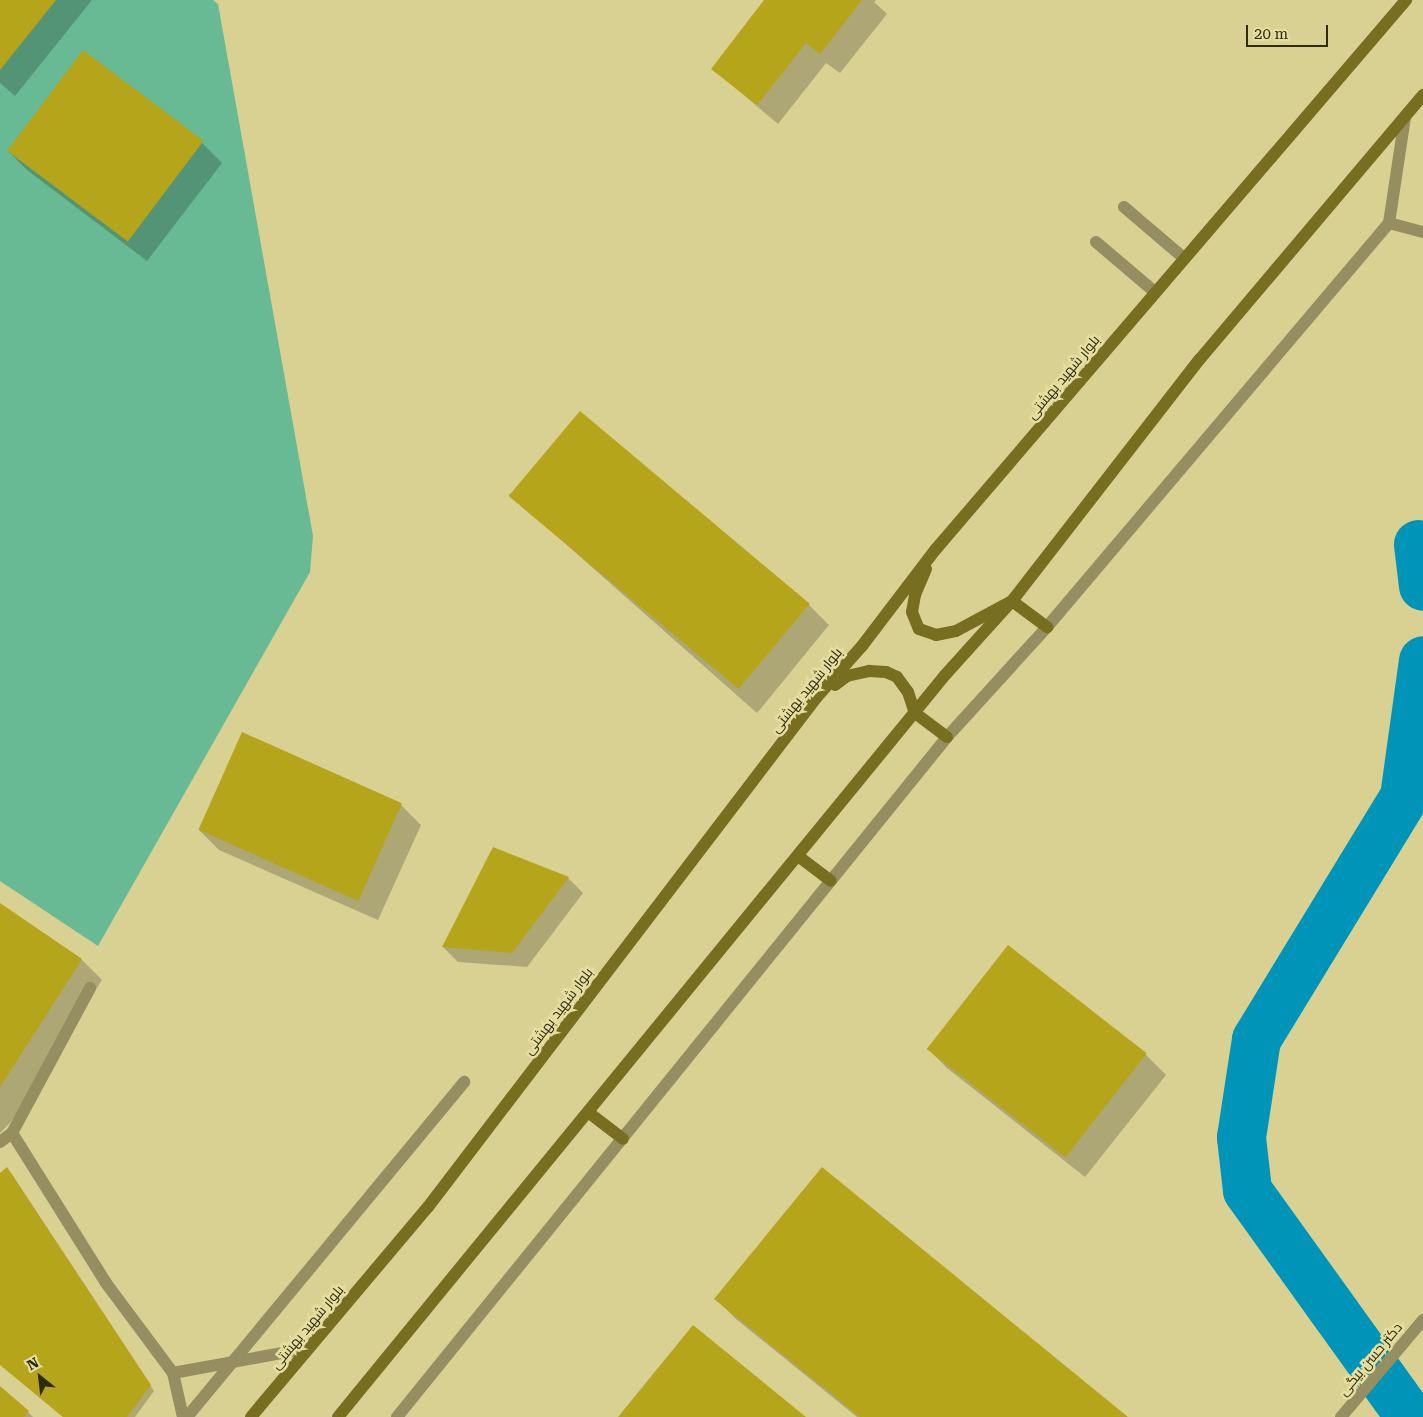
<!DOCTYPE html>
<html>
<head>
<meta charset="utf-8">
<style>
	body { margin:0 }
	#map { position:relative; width:1423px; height:1417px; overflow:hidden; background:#d8d192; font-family:"Roboto Serif",Cairo,serif }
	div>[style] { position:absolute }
	.green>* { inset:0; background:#67ba93 }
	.shadow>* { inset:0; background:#0003 }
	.river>* { height:49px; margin:-24.5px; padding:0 24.5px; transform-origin:24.5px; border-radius:24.5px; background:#0095b8 }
	.building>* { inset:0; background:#b5a51a; transform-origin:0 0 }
	.minor>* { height:12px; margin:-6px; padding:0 6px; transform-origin:6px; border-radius:6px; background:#948e60 }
	.secondary>* { height:12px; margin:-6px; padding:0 6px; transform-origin:6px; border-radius:6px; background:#786e1f }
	span { translate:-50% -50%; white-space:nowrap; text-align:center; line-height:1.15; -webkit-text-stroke:5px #e5de9e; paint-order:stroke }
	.street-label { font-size:14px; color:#2e2b12 }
	.north { position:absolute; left:15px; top:1352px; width:50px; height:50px; -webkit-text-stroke:4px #e5de9e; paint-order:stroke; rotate:331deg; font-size:14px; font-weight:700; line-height:20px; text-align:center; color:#2e2b12 }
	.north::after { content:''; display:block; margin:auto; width:18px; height:22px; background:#2e2b12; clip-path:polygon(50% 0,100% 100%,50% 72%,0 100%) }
	.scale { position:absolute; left:1246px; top:25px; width:82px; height:22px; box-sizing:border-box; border:2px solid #2e2b12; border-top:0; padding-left:6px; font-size:15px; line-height:18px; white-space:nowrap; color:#2e2b12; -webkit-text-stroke:4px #e5de9e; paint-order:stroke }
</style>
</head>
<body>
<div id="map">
	<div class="green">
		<div style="clip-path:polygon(0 0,213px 0,218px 4px,313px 536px,310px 572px,98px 946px,0 881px)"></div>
	</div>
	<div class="shadow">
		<div style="clip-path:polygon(0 0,92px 0,15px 96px,0 83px)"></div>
		<div style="clip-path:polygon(766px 0,876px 0,874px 2px,887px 14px,840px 73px,826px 63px,778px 124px,713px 69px)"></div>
		<div style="clip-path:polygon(202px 143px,222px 163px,147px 261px,27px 170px,7px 150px)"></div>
		<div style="clip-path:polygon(508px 493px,809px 605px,829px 625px,757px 713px)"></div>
		<div style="clip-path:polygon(401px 805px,421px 825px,378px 920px,219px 850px,199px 830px)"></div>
		<div style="clip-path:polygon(494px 848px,568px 878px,583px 893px,527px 967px,458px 962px,443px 947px)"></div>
		<div style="clip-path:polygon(0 904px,82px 960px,102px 980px,10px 1123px,0 1133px)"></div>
		<div style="clip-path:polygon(927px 1048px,1145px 1054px,1166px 1075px,1085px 1177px,947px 1068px)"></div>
		<div style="clip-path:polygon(11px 1173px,154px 1391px,135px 1417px,63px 1417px,0 1364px,0 1175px)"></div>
		<div style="clip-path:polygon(716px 1299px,1126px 1417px,857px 1417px,736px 1319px)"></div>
		<div style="clip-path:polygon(0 1387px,28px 1412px,33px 1417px,0 1417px)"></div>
	</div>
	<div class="river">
		<div style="left:1418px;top:544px;width:42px;rotate:83.2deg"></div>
		<div style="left:1410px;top:1417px;width:279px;rotate:-125.7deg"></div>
		<div style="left:1247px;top:1190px;width:53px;rotate:-96.5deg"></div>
		<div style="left:1241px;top:1137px;width:99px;rotate:-81.3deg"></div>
		<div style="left:1256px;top:1039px;width:284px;rotate:-58.6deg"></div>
		<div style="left:1404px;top:797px;width:138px;rotate:-82.1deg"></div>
	</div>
	<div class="building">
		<div style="clip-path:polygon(0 0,56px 0,0 70px)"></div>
		<div style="clip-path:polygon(764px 0,862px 0,820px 54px,806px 43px,757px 105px,711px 69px)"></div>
		<div style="left:83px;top:50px;width:151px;height:126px;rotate:37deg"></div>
		<div style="left:580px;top:411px;width:300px;height:111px;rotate:40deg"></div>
		<div style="left:242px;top:732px;width:175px;height:107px;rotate:24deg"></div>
		<div style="clip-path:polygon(493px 847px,569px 877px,512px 953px,442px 947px)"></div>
		<div style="clip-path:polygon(0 903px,82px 959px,0 1087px)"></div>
		<div style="left:1008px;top:945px;width:176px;height:132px;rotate:38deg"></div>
		<div style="clip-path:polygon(7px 1167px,151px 1385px,127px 1417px,63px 1417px,0 1365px,0 1173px)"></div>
		<div style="clip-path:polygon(822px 1167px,1128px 1417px,860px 1417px,714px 1299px)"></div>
		<div style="clip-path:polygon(693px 1325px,806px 1417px,618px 1417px)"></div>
		<div style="clip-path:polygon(0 1386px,29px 1411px,24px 1417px,0 1417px)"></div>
	</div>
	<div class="minor">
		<div style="left:1124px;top:207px;width:79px;rotate:40.4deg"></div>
		<div style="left:1389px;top:223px;width:35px;rotate:15deg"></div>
		<div style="left:1096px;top:242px;width:77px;rotate:40.3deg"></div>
		<div style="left:12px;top:1133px;width:177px;rotate:57.9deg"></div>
		<div style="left:106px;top:1283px;width:112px;rotate:53.3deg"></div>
		<div style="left:173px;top:1373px;width:45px;rotate:77.2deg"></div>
		<div style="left:0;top:1142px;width:15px;rotate:-37deg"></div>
		<div style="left:12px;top:1133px;width:165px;rotate:-61.7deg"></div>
		<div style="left:173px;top:1373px;width:138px;rotate:-10.4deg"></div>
		<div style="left:187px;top:1417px;width:435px;rotate:-50.4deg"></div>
		<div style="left:397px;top:1417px;width:875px;rotate:-51.03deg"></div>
		<div style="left:947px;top:737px;width:149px;rotate:-47.7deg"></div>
		<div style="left:1047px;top:627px;width:529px;rotate:-49.75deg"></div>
		<div style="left:1389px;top:223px;width:107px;rotate:-81.4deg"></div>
		<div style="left:1341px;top:1417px;width:127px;rotate:-49.8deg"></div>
	</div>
	<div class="secondary">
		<div style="left:926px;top:569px;width:28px;rotate:113deg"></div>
		<div style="left:915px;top:595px;width:17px;rotate:100deg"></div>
		<div style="left:912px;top:612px;width:18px;rotate:68deg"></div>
		<div style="left:919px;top:629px;width:18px;rotate:19deg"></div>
		<div style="left:936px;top:635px;width:20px;rotate:-11deg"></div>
		<div style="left:956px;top:631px;width:64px;rotate:-28.2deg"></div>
		<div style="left:1012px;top:601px;width:44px;rotate:36.6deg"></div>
		<div style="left:835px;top:685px;width:15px;rotate:-37deg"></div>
		<div style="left:847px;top:676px;width:23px;rotate:-13deg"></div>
		<div style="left:869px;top:671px;width:17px;rotate:3deg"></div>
		<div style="left:886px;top:672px;width:12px;rotate:24deg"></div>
		<div style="left:897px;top:677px;width:19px;rotate:54deg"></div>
		<div style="left:908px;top:692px;width:22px;rotate:72deg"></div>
		<div style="left:915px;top:713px;width:40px;rotate:37deg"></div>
		<div style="left:798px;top:856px;width:41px;rotate:37.1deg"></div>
		<div style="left:588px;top:1112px;width:44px;rotate:37.6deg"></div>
		<div style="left:251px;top:1417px;width:275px;rotate:-49.9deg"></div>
		<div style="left:428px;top:1207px;width:640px;rotate:-52.68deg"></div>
		<div style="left:816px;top:698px;width:69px;rotate:-48.5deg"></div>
		<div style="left:862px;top:646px;width:122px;rotate:-52.7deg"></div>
		<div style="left:936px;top:549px;width:723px;rotate:-49.43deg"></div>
		<div style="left:338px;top:1417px;width:960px;rotate:-50.71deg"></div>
		<div style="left:946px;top:674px;width:98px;rotate:-47.9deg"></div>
		<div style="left:1012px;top:601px;width:306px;rotate:-52.2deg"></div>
		<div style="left:1200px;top:359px;width:346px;rotate:-49.8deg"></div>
	</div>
	<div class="street-label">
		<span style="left:1063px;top:377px;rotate:-50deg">بلوار شهید بهشتی</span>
		<span style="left:806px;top:690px;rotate:-51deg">بلوار شهید بهشتی</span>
		<span style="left:558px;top:1011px;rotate:-53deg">بلوار شهید بهشتی</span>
		<span style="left:307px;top:1327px;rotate:-50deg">بلوار شهید بهشتی</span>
		<span style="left:1370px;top:1359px;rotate:-50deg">دکتر حسن بیگی</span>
	</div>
	<div class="north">N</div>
	<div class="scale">20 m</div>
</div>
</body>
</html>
